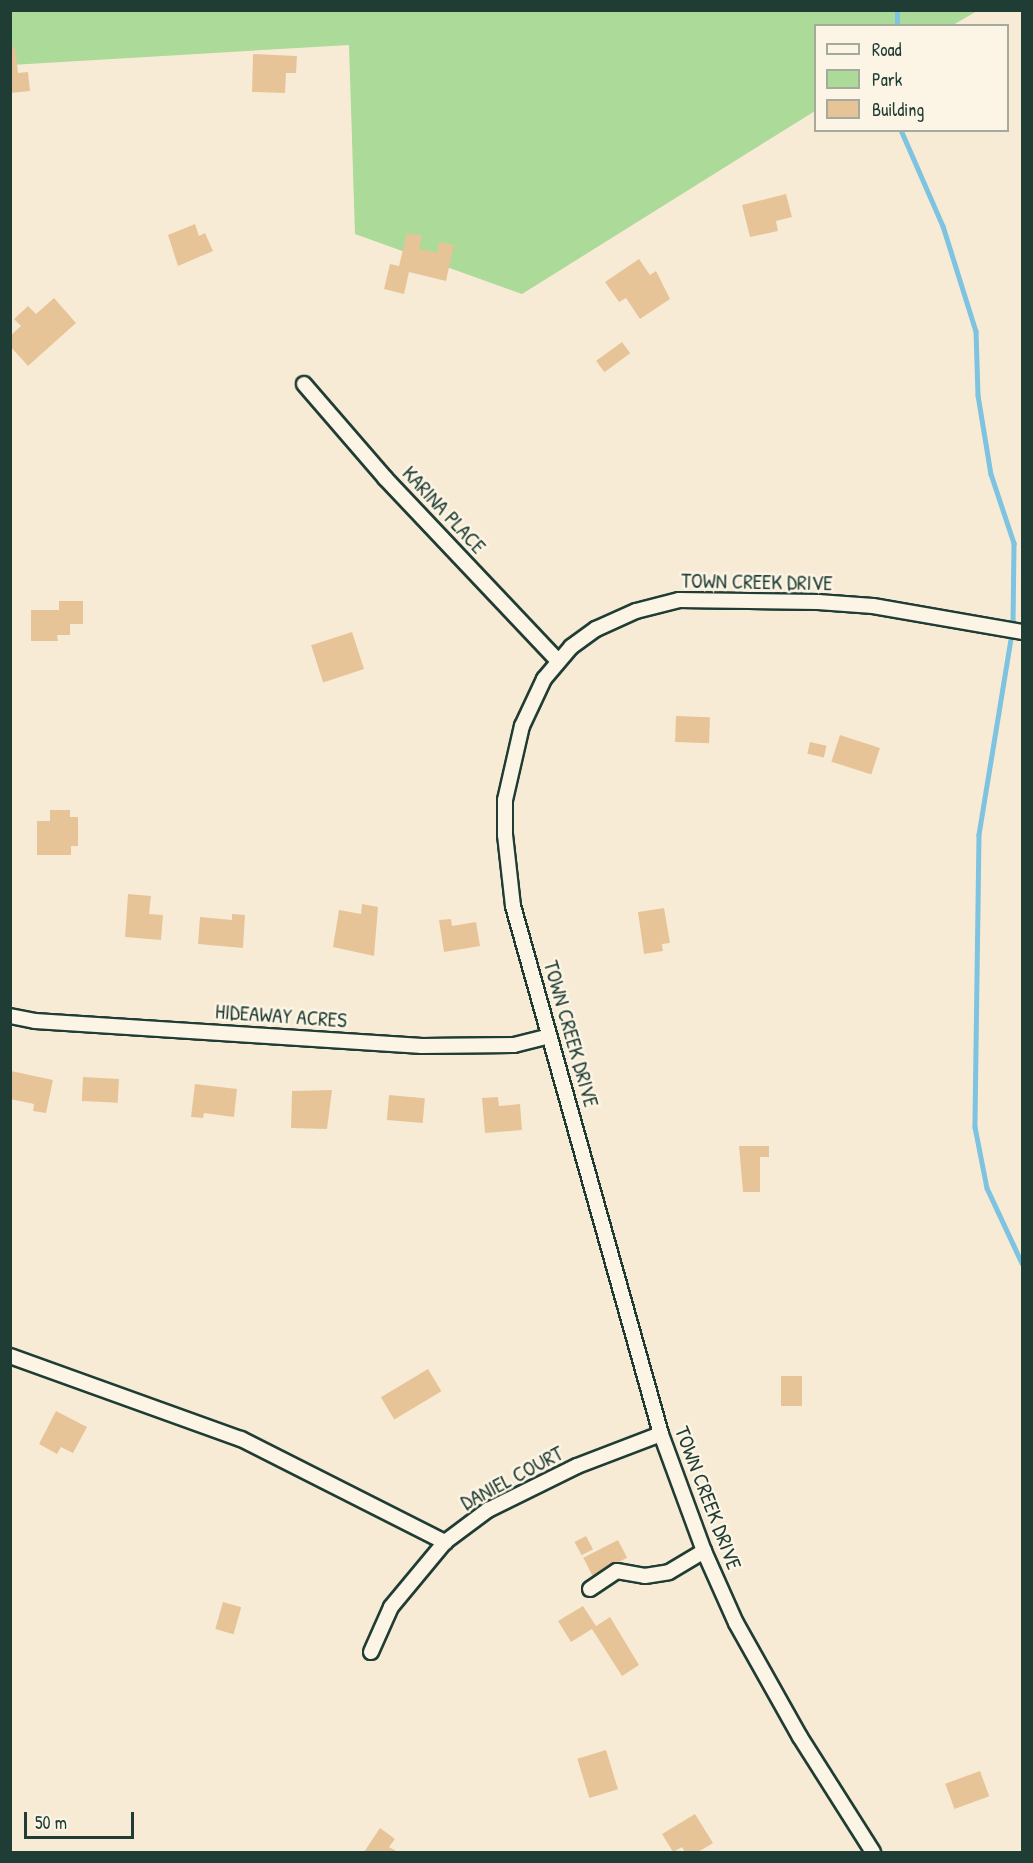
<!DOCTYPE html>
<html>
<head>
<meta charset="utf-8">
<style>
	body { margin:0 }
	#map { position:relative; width:1033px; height:1863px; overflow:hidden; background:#f8ebd6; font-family:"Patrick Hand",sans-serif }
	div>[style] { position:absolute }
	.green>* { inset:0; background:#abda99 }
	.stream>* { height:4.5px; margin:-2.25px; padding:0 2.25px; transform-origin:2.25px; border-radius:2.25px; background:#7ec3df }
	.building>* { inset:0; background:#e7c498; transform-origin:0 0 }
	.roads { filter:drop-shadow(2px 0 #1f3d34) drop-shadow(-2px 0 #1f3d34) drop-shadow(0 2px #1f3d34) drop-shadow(0 -2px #1f3d34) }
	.minor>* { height:14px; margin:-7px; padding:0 7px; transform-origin:7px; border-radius:7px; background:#fcf5e5 }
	span { translate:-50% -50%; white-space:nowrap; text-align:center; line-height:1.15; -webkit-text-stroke:5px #fcf5e5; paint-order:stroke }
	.street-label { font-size:21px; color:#1f3d34 }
	.frame { position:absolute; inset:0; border:12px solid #1f3d34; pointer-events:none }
	.legend { position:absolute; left:814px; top:24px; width:195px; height:108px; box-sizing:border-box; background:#fcf5e5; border:2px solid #a4ab9e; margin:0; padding:8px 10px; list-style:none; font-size:18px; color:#1f3d34 }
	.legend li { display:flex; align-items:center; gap:12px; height:30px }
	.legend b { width:30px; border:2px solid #a4ab9e }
	.scale { position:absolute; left:24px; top:1812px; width:110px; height:27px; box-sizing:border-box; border:3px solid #1f3d34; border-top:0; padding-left:8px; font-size:18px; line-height:21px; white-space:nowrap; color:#1f3d34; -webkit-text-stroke:4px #fcf5e5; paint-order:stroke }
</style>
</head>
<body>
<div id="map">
	<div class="green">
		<div style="clip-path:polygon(11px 11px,977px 11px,953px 25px,816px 26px,815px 111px,522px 294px,355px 234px,349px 45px,11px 65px)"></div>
	</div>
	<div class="stream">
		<div style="left:897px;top:26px;width:16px;rotate:-90deg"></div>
		<div style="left:901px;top:130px;width:105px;rotate:66.4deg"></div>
		<div style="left:943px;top:226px;width:110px;rotate:72.6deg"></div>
		<div style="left:976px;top:331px;width:64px;rotate:88.2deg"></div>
		<div style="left:978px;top:395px;width:80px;rotate:80.7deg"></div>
		<div style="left:991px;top:474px;width:73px;rotate:71.6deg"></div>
		<div style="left:1014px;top:543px;width:84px;rotate:90.7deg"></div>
		<div style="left:1013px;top:627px;width:211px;rotate:99.3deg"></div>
		<div style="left:979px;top:835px;width:292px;rotate:90.8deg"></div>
		<div style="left:975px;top:1127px;width:62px;rotate:78.9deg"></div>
		<div style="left:987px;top:1188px;width:83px;rotate:65deg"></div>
	</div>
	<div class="building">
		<div style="clip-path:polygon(10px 47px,15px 47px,18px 73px,28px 72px,30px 91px,10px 93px)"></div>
		<div style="clip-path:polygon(253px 54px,297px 56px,296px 73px,286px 73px,285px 93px,252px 92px)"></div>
		<div style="clip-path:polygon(786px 194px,792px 217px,776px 221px,778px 231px,750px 237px,742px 205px)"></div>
		<div style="clip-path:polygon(195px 224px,199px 236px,205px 233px,213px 251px,178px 266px,168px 235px)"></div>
		<div style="clip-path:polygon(407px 233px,422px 236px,419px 249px,437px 253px,439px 242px,454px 245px,446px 281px,409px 272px,404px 294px,384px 289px,390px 264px,399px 266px)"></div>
		<div style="clip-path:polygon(639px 259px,650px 275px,656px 271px,670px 299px,640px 319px,626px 298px,619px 302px,605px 282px)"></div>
		<div style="clip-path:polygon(54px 298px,76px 323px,28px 366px,10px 346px,10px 336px,21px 326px,14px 319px,28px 306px,36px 314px)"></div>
		<div style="left:622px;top:342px;width:14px;height:32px;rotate:54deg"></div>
		<div style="clip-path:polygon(59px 601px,83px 601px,83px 624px,70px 624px,70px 635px,57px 635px,58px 641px,31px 641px,31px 610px,59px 610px)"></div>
		<div style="left:352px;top:632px;width:39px;height:43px;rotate:72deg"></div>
		<div style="left:676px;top:716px;width:34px;height:26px;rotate:2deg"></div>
		<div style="left:840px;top:735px;width:42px;height:28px;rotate:18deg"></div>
		<div style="left:810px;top:742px;width:17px;height:12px;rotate:13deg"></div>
		<div style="clip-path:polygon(50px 810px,70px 810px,70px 817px,78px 817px,78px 846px,71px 846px,71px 855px,37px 855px,37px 821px,50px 821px)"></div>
		<div style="clip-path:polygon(128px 894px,151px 896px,149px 914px,163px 915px,161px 940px,125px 937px)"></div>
		<div style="clip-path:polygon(362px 904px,378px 907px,374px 956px,333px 947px,339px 910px,361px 914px)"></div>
		<div style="clip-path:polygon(664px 908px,670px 943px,662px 944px,663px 951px,644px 954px,638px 912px)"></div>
		<div style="clip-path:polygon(232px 914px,245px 915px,243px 948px,198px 944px,200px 917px,232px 920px)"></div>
		<div style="clip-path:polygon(451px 919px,452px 926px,476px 922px,480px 946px,444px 952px,439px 920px)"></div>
		<div style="clip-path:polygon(11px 1071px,53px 1080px,46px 1113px,33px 1111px,34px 1104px,10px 1099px)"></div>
		<div style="left:83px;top:1077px;width:36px;height:24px;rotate:3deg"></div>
		<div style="clip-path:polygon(195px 1084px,237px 1089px,234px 1117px,204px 1113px,203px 1118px,191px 1117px)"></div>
		<div style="clip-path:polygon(332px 1090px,327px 1129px,291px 1128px,292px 1091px)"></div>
		<div style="left:389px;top:1095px;width:36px;height:25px;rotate:5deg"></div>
		<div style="clip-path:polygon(498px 1097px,499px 1106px,520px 1104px,522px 1130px,485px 1133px,482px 1098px)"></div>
		<div style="clip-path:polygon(739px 1146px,769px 1146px,769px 1157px,760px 1157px,760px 1192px,743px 1192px)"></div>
		<div style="left:428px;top:1369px;width:26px;height:55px;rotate:59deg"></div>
		<div style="left:781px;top:1376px;width:21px;height:30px"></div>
		<div style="clip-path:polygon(56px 1411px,87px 1427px,73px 1453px,61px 1447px,57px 1454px,39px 1444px)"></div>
		<div style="left:586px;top:1536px;width:15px;height:13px;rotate:62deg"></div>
		<div style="left:618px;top:1540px;width:20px;height:39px;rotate:63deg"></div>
		<div style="left:223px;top:1602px;width:19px;height:28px;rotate:16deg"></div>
		<div style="clip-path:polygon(583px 1606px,596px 1626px,610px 1617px,639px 1665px,622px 1676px,592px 1629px,571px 1642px,558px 1621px)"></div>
		<div style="left:606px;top:1750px;width:41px;height:30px;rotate:73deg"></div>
		<div style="left:980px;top:1771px;width:27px;height:37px;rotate:70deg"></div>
		<div style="clip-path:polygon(695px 1814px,713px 1843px,698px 1852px,685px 1852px,682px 1847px,673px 1852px,662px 1834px)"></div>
		<div style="clip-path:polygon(380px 1828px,395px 1839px,389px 1847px,398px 1852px,364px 1852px)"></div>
	</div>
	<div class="roads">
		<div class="minor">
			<div style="left:304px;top:384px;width:124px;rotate:49.2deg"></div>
			<div style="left:385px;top:478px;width:252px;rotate:46.6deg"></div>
			<div style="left:10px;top:1016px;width:25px;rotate:11deg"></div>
			<div style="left:35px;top:1021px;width:388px;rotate:3.7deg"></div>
			<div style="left:422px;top:1046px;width:92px;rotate:-0.6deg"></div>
			<div style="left:514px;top:1045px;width:36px;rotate:-14deg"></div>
			<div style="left:10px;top:1356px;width:245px;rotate:19.8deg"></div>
			<div style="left:241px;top:1439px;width:229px;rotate:26.8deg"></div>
			<div style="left:590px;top:1589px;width:32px;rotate:-34deg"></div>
			<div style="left:617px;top:1571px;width:28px;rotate:10deg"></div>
			<div style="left:645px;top:1576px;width:24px;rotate:-9deg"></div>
			<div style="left:669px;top:1572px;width:41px;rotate:-31deg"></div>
			<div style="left:371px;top:1652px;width:49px;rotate:-66deg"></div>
			<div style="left:391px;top:1607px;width:85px;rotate:-50.3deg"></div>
			<div style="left:445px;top:1542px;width:54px;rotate:-36.7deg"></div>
			<div style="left:488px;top:1510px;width:99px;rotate:-26.3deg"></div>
			<div style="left:577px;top:1466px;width:90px;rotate:-20.9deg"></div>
			<div style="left:873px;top:1852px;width:136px;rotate:-122.4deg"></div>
			<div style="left:800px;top:1737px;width:131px;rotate:-119.3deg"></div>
			<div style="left:736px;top:1623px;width:79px;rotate:-114deg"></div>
			<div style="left:704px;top:1551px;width:125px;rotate:-110.2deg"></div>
			<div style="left:661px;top:1434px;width:548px;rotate:-105.66deg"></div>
			<div style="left:513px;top:906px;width:71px;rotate:-96.4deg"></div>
			<div style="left:505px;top:835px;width:35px;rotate:-90deg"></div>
			<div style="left:505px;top:800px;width:76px;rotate:-77.1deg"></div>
			<div style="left:522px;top:726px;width:52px;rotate:-64.9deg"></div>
			<div style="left:544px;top:679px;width:42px;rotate:-49.8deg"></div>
			<div style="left:571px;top:647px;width:31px;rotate:-36deg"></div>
			<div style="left:596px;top:629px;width:44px;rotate:-24.2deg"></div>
			<div style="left:636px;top:611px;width:44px;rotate:-14.3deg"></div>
			<div style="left:679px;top:600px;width:139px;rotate:0.8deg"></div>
			<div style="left:818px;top:602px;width:55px;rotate:4.2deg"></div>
			<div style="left:873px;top:606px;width:151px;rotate:9.9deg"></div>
		</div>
	</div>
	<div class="street-label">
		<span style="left:444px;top:510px;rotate:47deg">KARINA PLACE</span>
		<span style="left:757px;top:582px;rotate:1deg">TOWN CREEK DRIVE</span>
		<span style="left:281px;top:1016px;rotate:4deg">HIDEAWAY ACRES</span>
		<span style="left:571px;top:1034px;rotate:74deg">TOWN CREEK DRIVE</span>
		<span style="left:512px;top:1478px;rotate:-28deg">DANIEL COURT</span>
		<span style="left:708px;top:1498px;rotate:69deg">TOWN CREEK DRIVE</span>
	</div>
	<div class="frame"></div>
	<ul class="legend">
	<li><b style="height:8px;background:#fcf5e5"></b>Road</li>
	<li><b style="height:16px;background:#abda99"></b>Park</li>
	<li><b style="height:16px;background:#e7c498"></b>Building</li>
	</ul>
	<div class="scale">50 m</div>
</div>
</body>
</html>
